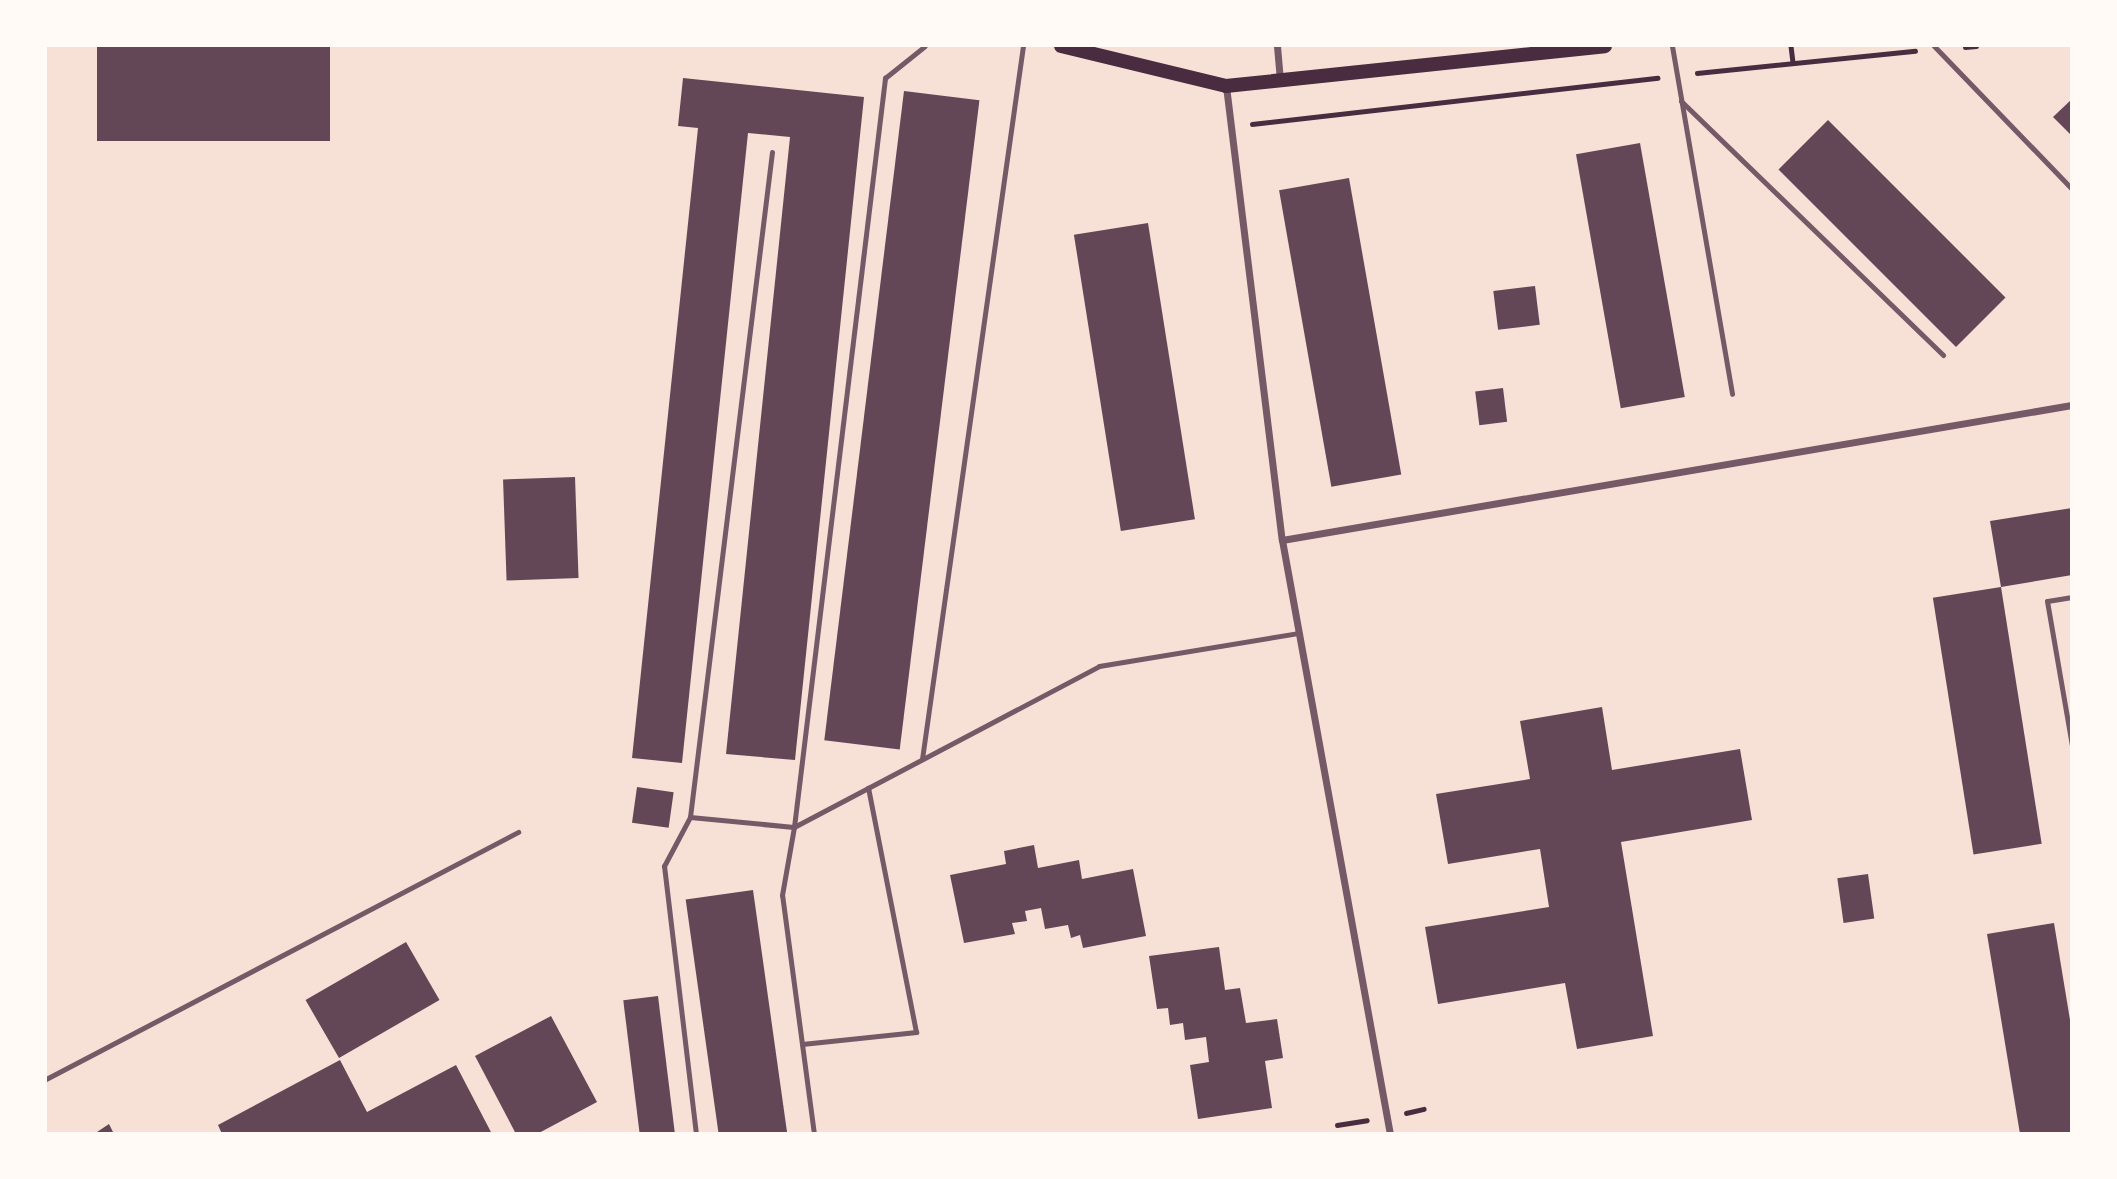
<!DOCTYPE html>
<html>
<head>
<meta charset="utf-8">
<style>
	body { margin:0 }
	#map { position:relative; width:2117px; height:1179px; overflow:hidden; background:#f7e1d7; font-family:"Alegreya Sans",sans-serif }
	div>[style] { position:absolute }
	.building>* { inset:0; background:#644757; transform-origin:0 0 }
	.path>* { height:4.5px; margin:-2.25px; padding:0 2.25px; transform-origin:2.25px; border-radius:2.25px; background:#4a2c40 }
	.service>* { height:5px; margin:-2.5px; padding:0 2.5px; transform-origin:2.5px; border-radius:2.5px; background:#755966 }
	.minor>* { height:7px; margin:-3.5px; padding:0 3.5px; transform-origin:3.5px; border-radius:3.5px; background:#755966 }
	.secondary>* { height:14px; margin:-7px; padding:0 7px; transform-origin:7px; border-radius:7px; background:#4a2c40 }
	span { translate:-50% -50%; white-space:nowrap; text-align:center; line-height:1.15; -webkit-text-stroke:5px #fffaf5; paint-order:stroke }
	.frame { position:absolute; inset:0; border:47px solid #fffaf5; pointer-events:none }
</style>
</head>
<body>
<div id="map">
	<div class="building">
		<div style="left:97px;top:46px;width:233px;height:95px"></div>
		<div style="clip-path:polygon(683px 78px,864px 97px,795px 760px,726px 754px,790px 137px,748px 133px,682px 763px,632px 758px,698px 128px,678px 126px)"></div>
		<div style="left:904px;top:91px;width:76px;height:654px;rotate:7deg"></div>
		<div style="clip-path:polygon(2072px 99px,2072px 136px,2053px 117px)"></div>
		<div style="left:1828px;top:120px;width:251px;height:70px;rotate:45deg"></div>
		<div style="left:1640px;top:143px;width:258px;height:65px;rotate:80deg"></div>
		<div style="left:1349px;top:178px;width:301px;height:71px;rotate:80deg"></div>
		<div style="left:1148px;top:223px;width:300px;height:75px;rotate:81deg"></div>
		<div style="left:1535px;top:286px;width:39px;height:42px;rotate:83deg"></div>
		<div style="left:1503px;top:388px;width:34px;height:28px;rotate:83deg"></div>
		<div style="left:575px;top:477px;width:101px;height:72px;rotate:88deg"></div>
		<div style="clip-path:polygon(2072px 508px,2072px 575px,2001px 587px,1990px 521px)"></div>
		<div style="left:2001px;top:587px;width:260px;height:69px;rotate:81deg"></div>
		<div style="clip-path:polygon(1602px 707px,1612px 770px,1740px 749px,1752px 820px,1621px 842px,1653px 1036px,1577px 1049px,1565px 983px,1438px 1004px,1425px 927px,1549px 907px,1540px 849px,1448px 864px,1436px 794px,1530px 779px,1520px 721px)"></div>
		<div style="left:637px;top:787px;width:37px;height:36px;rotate:8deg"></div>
		<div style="clip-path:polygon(1034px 845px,1038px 868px,1079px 860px,1082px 879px,1133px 869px,1146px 936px,1083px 948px,1080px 935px,1071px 938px,1068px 925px,1045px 929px,1041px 908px,1025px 911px,1027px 921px,1012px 923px,1015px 934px,964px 943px,950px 875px,1006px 864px,1004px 851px)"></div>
		<div style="left:1868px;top:874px;width:45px;height:31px;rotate:82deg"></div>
		<div style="left:753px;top:890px;width:246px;height:68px;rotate:82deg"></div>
		<div style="clip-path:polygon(2054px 923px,2072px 1032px,2072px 1134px,2020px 1134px,1987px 934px)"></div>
		<div style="left:406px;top:942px;width:67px;height:116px;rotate:60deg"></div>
		<div style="clip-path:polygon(1219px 947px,1225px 990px,1240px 988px,1246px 1023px,1277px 1019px,1283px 1058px,1265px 1061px,1272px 1108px,1198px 1119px,1190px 1065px,1209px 1062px,1206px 1037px,1185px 1040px,1183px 1023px,1170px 1025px,1168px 1008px,1157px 1009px,1149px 956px)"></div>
		<div style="left:658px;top:996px;width:139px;height:35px;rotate:83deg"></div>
		<div style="clip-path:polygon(551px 1016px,597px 1102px,537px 1134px,516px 1134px,475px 1056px)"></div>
		<div style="clip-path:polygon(340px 1060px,367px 1112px,456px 1065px,492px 1134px,222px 1134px,218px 1125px)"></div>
		<div style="clip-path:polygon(109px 1124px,114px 1134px,94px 1134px)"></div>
	</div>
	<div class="path">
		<div style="left:1791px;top:46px;width:17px;rotate:83deg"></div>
		<div style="left:1965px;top:47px;width:11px;rotate:-5deg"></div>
		<div style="left:1697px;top:73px;width:219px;rotate:-5.8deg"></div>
		<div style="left:1252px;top:124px;width:408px;rotate:-6.5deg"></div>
		<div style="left:1406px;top:1113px;width:18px;rotate:-13deg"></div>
		<div style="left:1337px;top:1125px;width:30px;rotate:-9deg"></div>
	</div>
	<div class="service">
		<div style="left:1672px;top:46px;width:353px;rotate:80.2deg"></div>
		<div style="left:1934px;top:46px;width:199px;rotate:46deg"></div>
		<div style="left:1681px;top:101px;width:365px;rotate:44.1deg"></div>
		<div style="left:2072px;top:597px;width:25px;rotate:171deg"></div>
		<div style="left:2047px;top:601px;width:146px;rotate:80.2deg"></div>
		<div style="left:922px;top:759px;width:720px;rotate:-81.94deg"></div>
		<div style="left:690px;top:817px;width:104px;rotate:5.5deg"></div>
		<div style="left:794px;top:827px;width:345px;rotate:-27.8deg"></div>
		<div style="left:1099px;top:666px;width:203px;rotate:-9.4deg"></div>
		<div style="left:802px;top:1044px;width:115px;rotate:-6deg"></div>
		<div style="left:916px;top:1032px;width:249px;rotate:-101.1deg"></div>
		<div style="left:46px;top:1079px;width:533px;rotate:-27.62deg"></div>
		<div style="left:696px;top:1134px;width:270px;rotate:-96.8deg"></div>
		<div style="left:664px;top:866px;width:55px;rotate:-62deg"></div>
		<div style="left:690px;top:817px;width:670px;rotate:-82.97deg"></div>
		<div style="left:814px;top:1134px;width:241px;rotate:-97.6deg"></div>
		<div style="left:782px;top:895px;width:69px;rotate:-80deg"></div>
		<div style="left:794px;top:827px;width:755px;rotate:-83.07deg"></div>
		<div style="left:885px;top:78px;width:51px;rotate:-38.7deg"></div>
	</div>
	<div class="minor">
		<div style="left:1277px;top:46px;width:34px;rotate:85deg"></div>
		<div style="left:1226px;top:86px;width:457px;rotate:83deg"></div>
		<div style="left:1282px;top:540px;width:604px;rotate:79.7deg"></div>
		<div style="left:1282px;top:540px;width:801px;rotate:-9.7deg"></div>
	</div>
	<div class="secondary">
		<div style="left:1061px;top:46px;width:170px;rotate:13.6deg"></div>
		<div style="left:1226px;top:86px;width:381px;rotate:-6deg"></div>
	</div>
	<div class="frame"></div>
</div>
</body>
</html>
